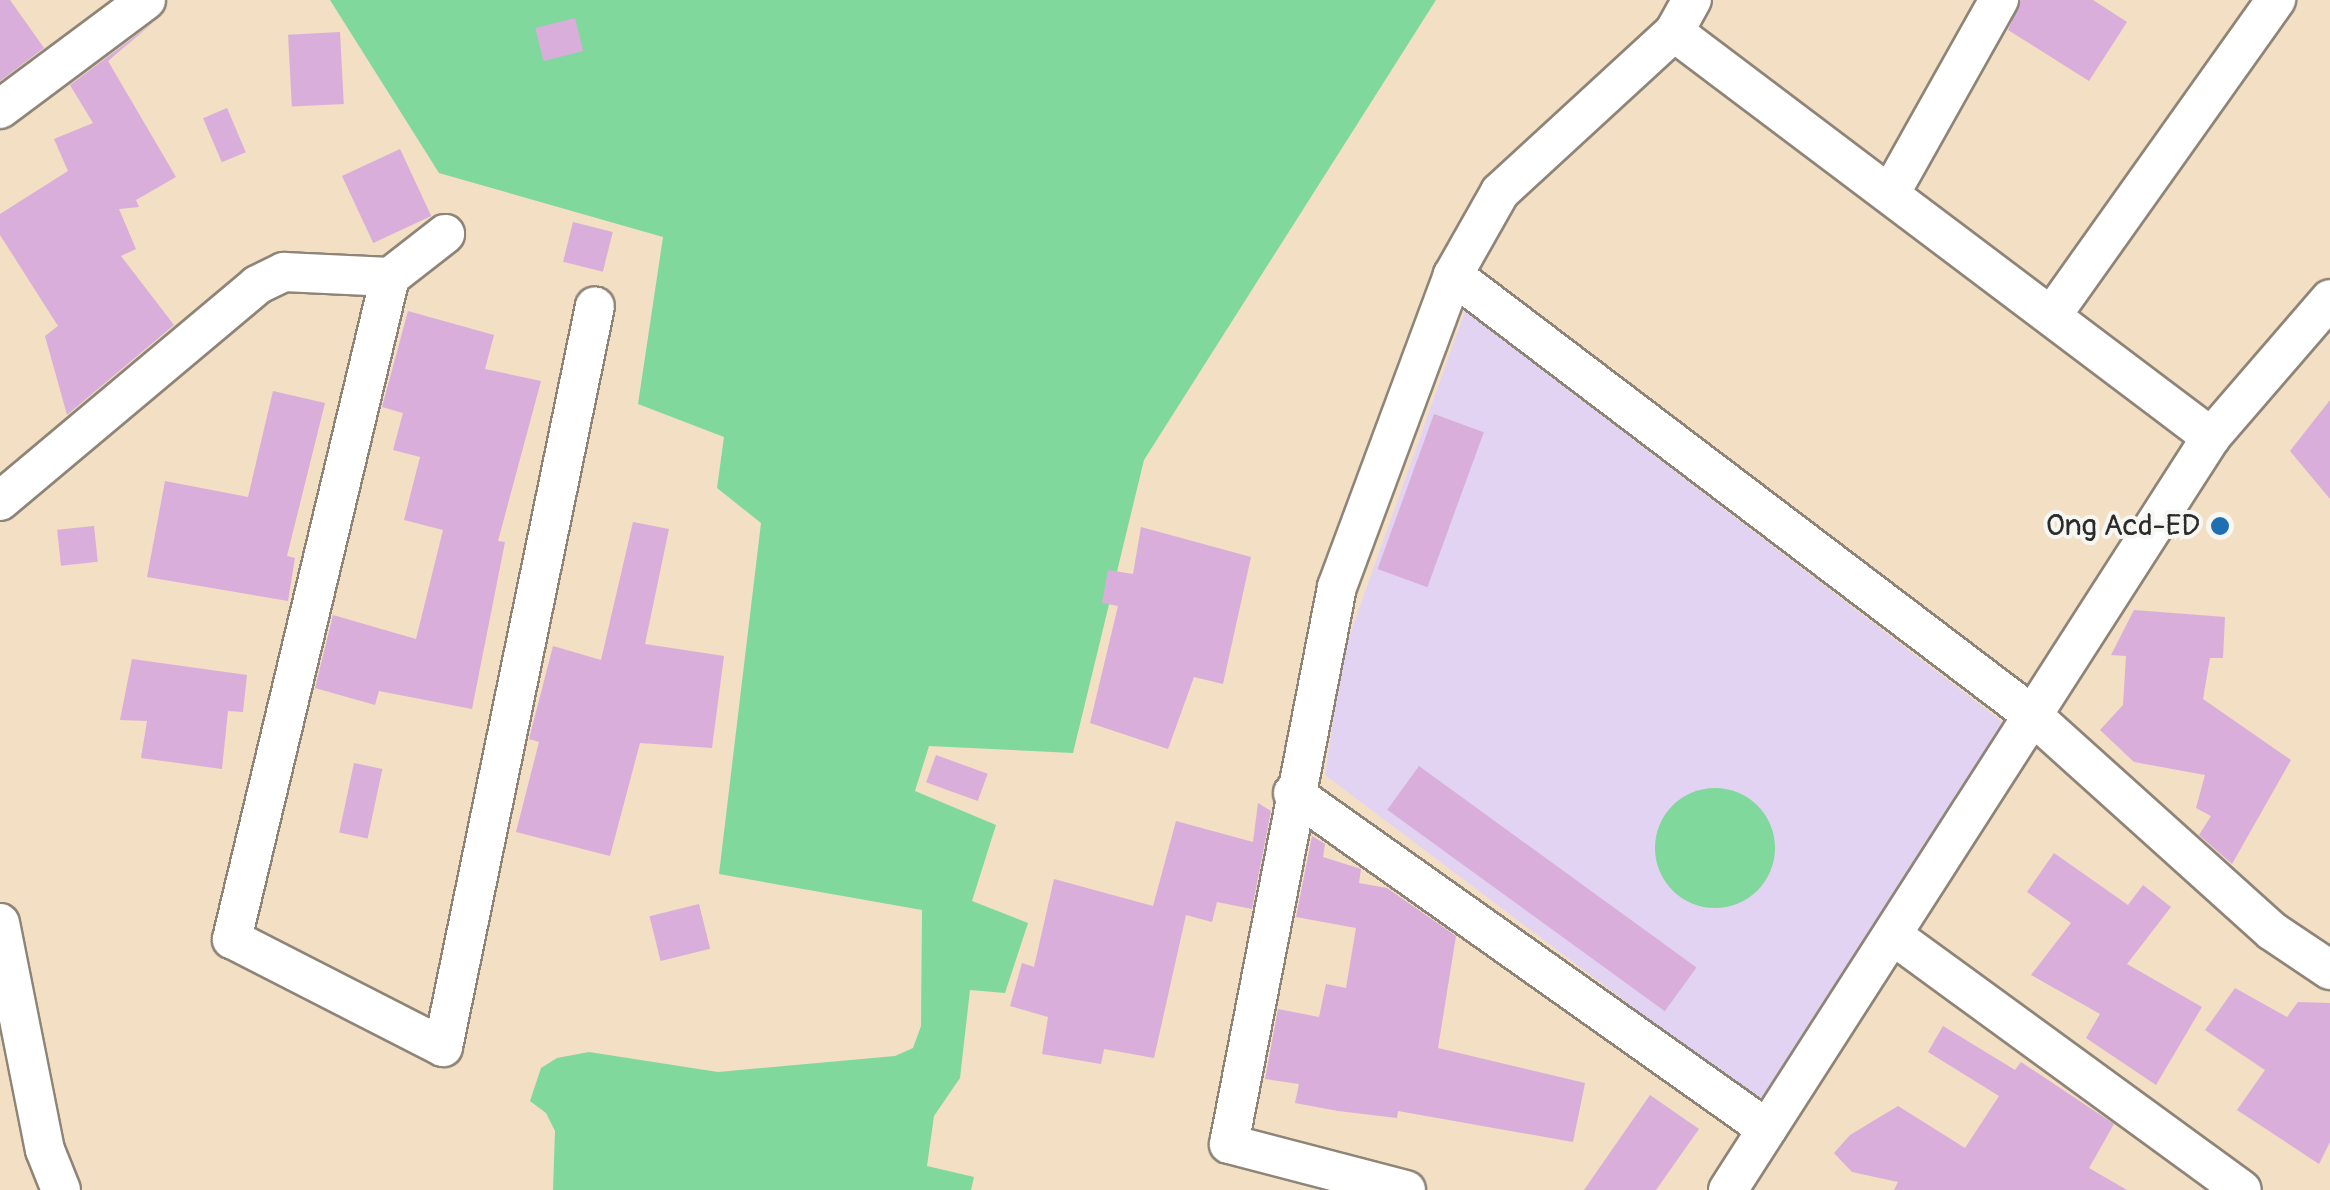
<!DOCTYPE html>
<html>
<head>
<meta charset="utf-8">
<style>
	body { margin:0 }
	#map { position:relative; width:2330px; height:1190px; overflow:hidden; background:#f2dfc4; font-family:Pangolin,sans-serif }
	div>[style] { position:absolute }
	.built>* { inset:0; background:#e3d3f2 }
	.green>* { inset:0; background:#81d89c }
	.round { border-radius:50% }
	.building>* { inset:0; background:#d9aeda; transform-origin:0 0 }
	.roads { filter:drop-shadow(2px 0 #8e8578) drop-shadow(-2px 0 #8e8578) drop-shadow(0 2px #8e8578) drop-shadow(0 -2px #8e8578) }
	.minor>* { height:38px; margin:-19px; padding:0 19px; transform-origin:19px; border-radius:19px; background:#fff }
	.dots>* { width:28px; height:28px; translate:-50% -50%; box-sizing:border-box; border:5px solid #f6f6f2; border-radius:50% }
	span { translate:-50% -50%; white-space:nowrap; text-align:center; line-height:1.15; -webkit-text-stroke:8px #f6f6f2; paint-order:stroke }
	.poi-label { font-size:30px; color:#2b2b2b }
	.right { translate:-100% -50%; text-align:right }
</style>
</head>
<body>
<div id="map">
	<div class="built">
		<div style="clip-path:polygon(1465px 311px,2021px 736px,1776px 1115px,1325px 775px,1344px 651px)"></div>
	</div>
	<div class="green">
		<div style="clip-path:polygon(330px 0,1436px 0,1144px 460px,1073px 753px,929px 746px,915px 791px,996px 825px,972px 901px,1028px 923px,1005px 993px,970px 990px,960px 1078px,934px 1116px,927px 1166px,974px 1177px,971px 1190px,553px 1190px,555px 1131px,546px 1113px,530px 1101px,541px 1068px,557px 1058px,589px 1052px,718px 1072px,895px 1056px,913px 1048px,921px 1026px,922px 910px,719px 874px,761px 523px,717px 488px,724px 437px,638px 404px,663px 237px,439px 173px)"></div>
		<div class="round" style="left:1655px;top:788px;width:120px;height:120px"></div>
	</div>
	<div class="building">
		<div style="clip-path:polygon(0 0,10px 0,44px 48px,0 81px)"></div>
		<div style="clip-path:polygon(2021px 0,2093px 0,2127px 22px,2089px 81px,2008px 30px)"></div>
		<div style="left:575px;top:18px;width:34px;height:41px;rotate:76deg"></div>
		<div style="clip-path:polygon(154px 22px,108px 61px,176px 177px,136px 200px,139px 207px,119px 209px,136px 249px,121px 256px,174px 325px,67px 415px,45px 336px,58px 326px,0 235px,0 214px,68px 171px,54px 139px,93px 123px,70px 85px)"></div>
		<div style="left:340px;top:32px;width:72px;height:52px;rotate:87deg"></div>
		<div style="left:227px;top:108px;width:48px;height:26px;rotate:67deg"></div>
		<div style="left:400px;top:149px;width:74px;height:64px;rotate:65deg"></div>
		<div style="left:573px;top:222px;width:41px;height:41px;rotate:14deg"></div>
		<div style="clip-path:polygon(408px 311px,494px 335px,485px 369px,541px 381px,498px 541px,505px 542px,472px 709px,379px 691px,375px 705px,315px 688px,333px 615px,416px 639px,443px 530px,404px 520px,420px 457px,393px 450px,403px 413px,382px 407px)"></div>
		<div style="clip-path:polygon(273px 391px,325px 403px,287px 556px,295px 558px,288px 601px,147px 577px,165px 481px,248px 497px)"></div>
		<div style="clip-path:polygon(2330px 400px,2330px 499px,2290px 451px)"></div>
		<div style="left:1434px;top:414px;width:53px;height:165px;rotate:20deg"></div>
		<div style="clip-path:polygon(633px 522px,669px 529px,645px 644px,724px 656px,712px 748px,640px 743px,610px 856px,516px 832px,539px 742px,529px 739px,553px 646px,601px 660px)"></div>
		<div style="left:94px;top:526px;width:36px;height:37px;rotate:84deg"></div>
		<div style="clip-path:polygon(1141px 527px,1251px 557px,1223px 684px,1194px 677px,1168px 749px,1090px 723px,1118px 606px,1102px 603px,1108px 570px,1133px 574px)"></div>
		<div style="clip-path:polygon(2134px 610px,2225px 617px,2223px 658px,2210px 658px,2203px 699px,2291px 760px,2232px 864px,2199px 835px,2211px 816px,2196px 808px,2205px 775px,2134px 762px,2100px 730px,2123px 705px,2126px 656px,2111px 655px)"></div>
		<div style="clip-path:polygon(132px 659px,247px 675px,243px 712px,228px 711px,222px 769px,141px 758px,147px 721px,120px 720px)"></div>
		<div style="left:936px;top:755px;width:55px;height:29px;rotate:20deg"></div>
		<div style="left:354px;top:763px;width:29px;height:71px;rotate:12deg"></div>
		<div style="left:1419px;top:766px;width:343px;height:54px;rotate:36deg"></div>
		<div style="clip-path:polygon(1258px 803px,1271px 811px,1252px 909px,1217px 902px,1212px 922px,1186px 915px,1154px 1058px,1104px 1049px,1101px 1064px,1042px 1054px,1048px 1017px,1010px 1006px,1022px 963px,1034px 967px,1054px 879px,1153px 906px,1176px 821px,1253px 842px)"></div>
		<div style="clip-path:polygon(1312px 836px,1325px 844px,1323px 857px,1361px 869px,1359px 883px,1387px 888px,1456px 936px,1438px 1048px,1585px 1083px,1573px 1142px,1398px 1111px,1397px 1118px,1338px 1111px,1295px 1103px,1299px 1084px,1265px 1079px,1278px 1009px,1319px 1017px,1326px 984px,1346px 988px,1356px 928px,1296px 917px)"></div>
		<div style="clip-path:polygon(2054px 853px,2128px 905px,2143px 885px,2171px 907px,2127px 964px,2202px 1007px,2156px 1085px,2086px 1038px,2100px 1014px,2031px 975px,2071px 923px,2027px 892px)"></div>
		<div style="left:699px;top:904px;width:46px;height:51px;rotate:76deg"></div>
		<div style="clip-path:polygon(2235px 988px,2287px 1017px,2298px 1002px,2330px 1003px,2330px 1142px,2319px 1164px,2237px 1110px,2265px 1070px,2205px 1030px)"></div>
		<div style="clip-path:polygon(1943px 1026px,2015px 1070px,2021px 1062px,2114px 1124px,2089px 1168px,2127px 1190px,1894px 1190px,1898px 1182px,1852px 1172px,1834px 1153px,1850px 1135px,1898px 1106px,1965px 1148px,1999px 1096px,1928px 1052px)"></div>
		<div style="clip-path:polygon(1650px 1095px,1699px 1129px,1656px 1190px,1584px 1190px)"></div>
	</div>
	<div class="roads">
		<div class="minor">
			<div style="left:1674px;top:32px;width:673px;rotate:37.02deg"></div>
			<div style="left:0;top:109px;width:182px;rotate:-36.7deg"></div>
			<div style="left:1890px;top:194px;width:223px;rotate:-60.7deg"></div>
			<div style="left:1453px;top:275px;width:726px;rotate:37.22deg"></div>
			<div style="left:2031px;top:714px;width:324px;rotate:42deg"></div>
			<div style="left:2272px;top:931px;width:70px;rotate:33.9deg"></div>
			<div style="left:390px;top:277px;width:681px;rotate:103.42deg"></div>
			<div style="left:232px;top:939px;width:237px;rotate:27.1deg"></div>
			<div style="left:443px;top:1047px;width:756px;rotate:-78.41deg"></div>
			<div style="left:2052px;top:315px;width:387px;rotate:-54.6deg"></div>
			<div style="left:0;top:501px;width:336px;rotate:-40deg"></div>
			<div style="left:257px;top:285px;width:30px;rotate:-26deg"></div>
			<div style="left:284px;top:272px;width:106px;rotate:2.7deg"></div>
			<div style="left:390px;top:277px;width:70px;rotate:-38deg"></div>
			<div style="left:1293px;top:793px;width:581px;rotate:35.33deg"></div>
			<div style="left:0;top:923px;width:231px;rotate:78.8deg"></div>
			<div style="left:45px;top:1150px;width:43px;rotate:68.2deg"></div>
			<div style="left:1895px;top:937px;width:429px;rotate:36.1deg"></div>
			<div style="left:1406px;top:1190px;width:183px;rotate:-165.4deg"></div>
			<div style="left:1229px;top:1144px;width:567px;rotate:-79.03deg"></div>
			<div style="left:1337px;top:587px;width:333px;rotate:-69.6deg"></div>
			<div style="left:1453px;top:275px;width:95px;rotate:-60.5deg"></div>
			<div style="left:1500px;top:192px;width:236px;rotate:-42.6deg"></div>
			<div style="left:1674px;top:32px;width:37px;rotate:-61deg"></div>
			<div style="left:1728px;top:1190px;width:895px;rotate:-57.32deg"></div>
			<div style="left:2211px;top:437px;width:182px;rotate:-49.2deg"></div>
		</div>
	</div>
	<div class="dots">
		<div style="left:2220px;top:526px;background:#1f6fb2"></div>
	</div>
	<div class="poi-label">
		<span class="right" style="left:2200px;top:526px">Ong Acd-ED</span>
	</div>
</div>
</body>
</html>
